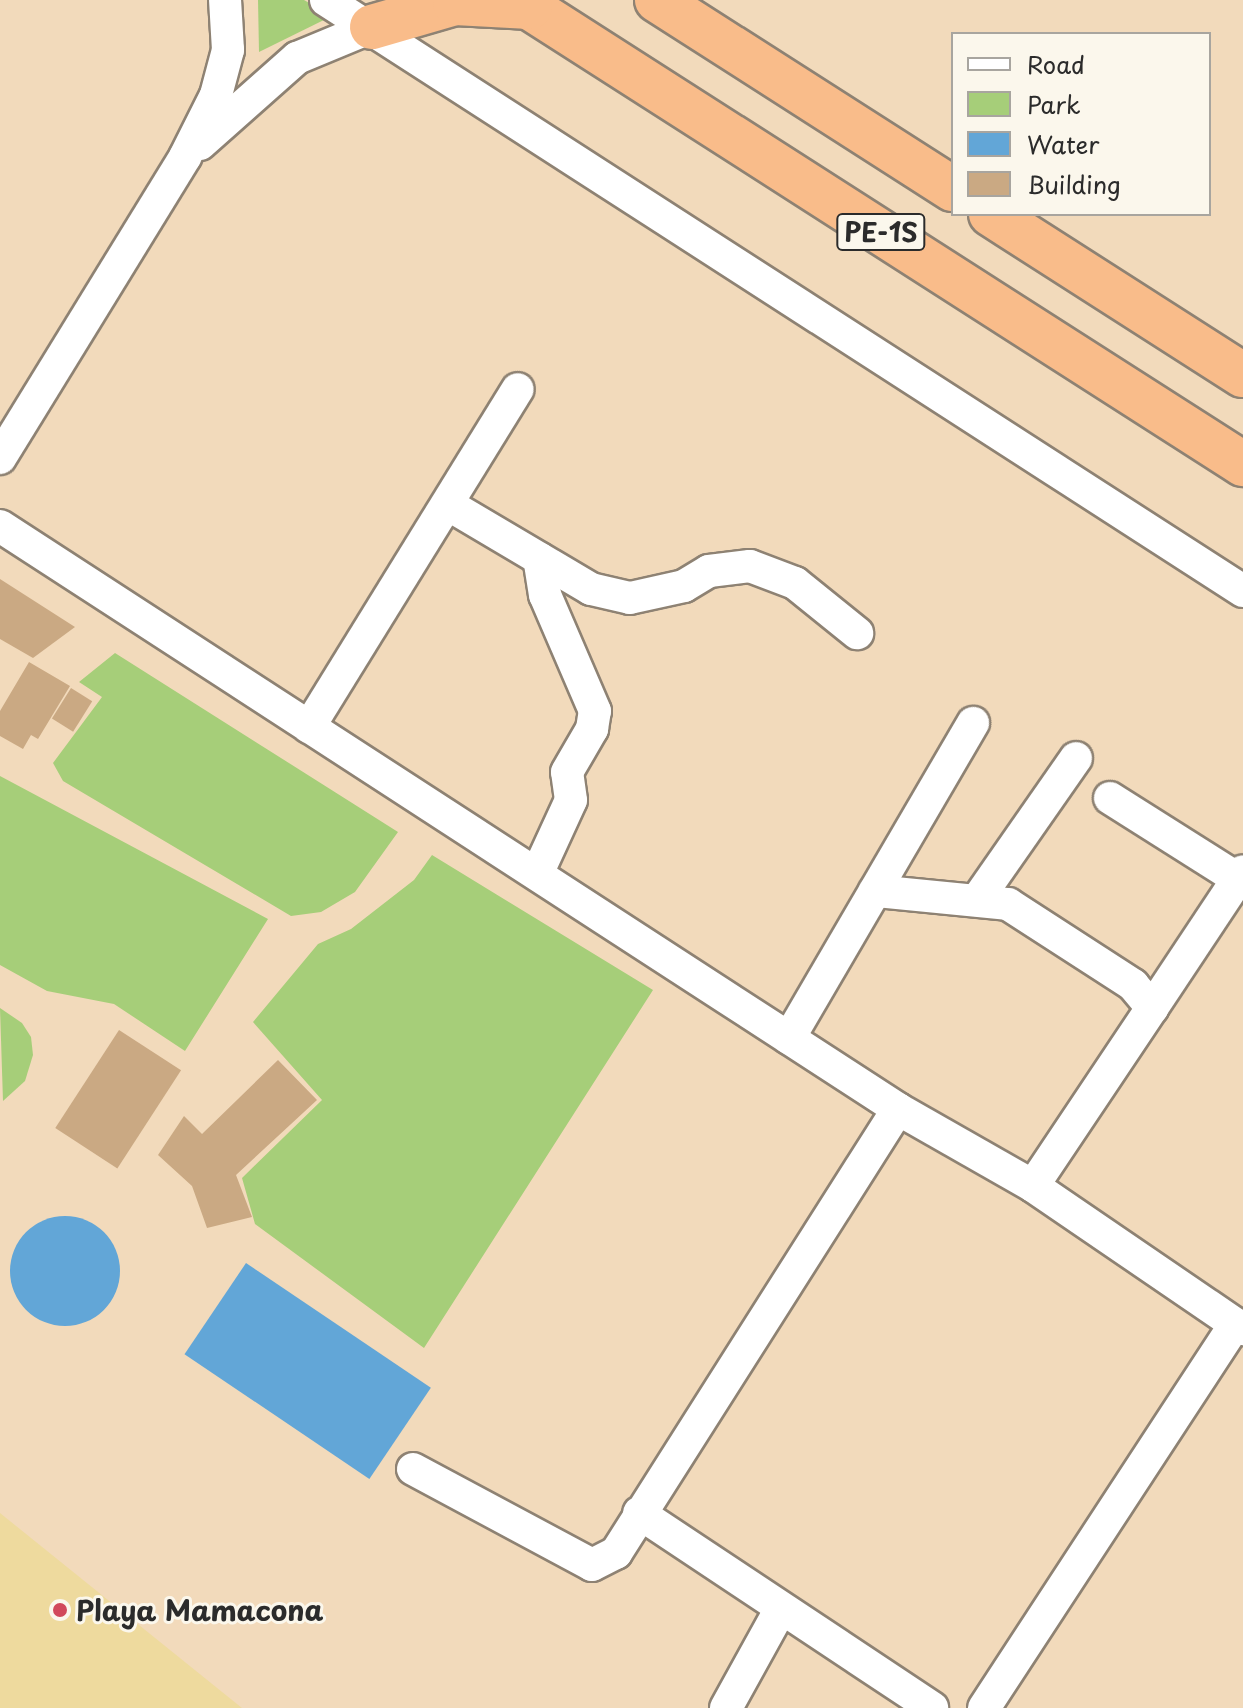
<!DOCTYPE html>
<html>
<head>
<meta charset="utf-8">
<style>
	body { margin:0 }
	#map { position:relative; width:1243px; height:1708px; overflow:hidden; background:#f2dabb; font-family:"Playpen Sans",sans-serif }
	div>[style] { position:absolute }
	.green>* { inset:0; background:#a6ce79 }
	.sand>* { inset:0; background:#eeda9e }
	.water>* { inset:0; background:#62a6d7; transform-origin:0 0 }
	.round { border-radius:50% }
	.building>* { inset:0; background:#caa983; transform-origin:0 0 }
	.roads { filter:drop-shadow(2px 0 #8e8273) drop-shadow(-2px 0 #8e8273) drop-shadow(0 2px #8e8273) drop-shadow(0 -2px #8e8273) }
	.minor>* { height:32px; margin:-16px; padding:0 16px; transform-origin:16px; border-radius:16px; background:#fff }
	.highway>* { height:44px; margin:-22px; padding:0 22px; transform-origin:22px; border-radius:22px; background:#f9bc8a }
	.dots>* { width:22px; height:22px; translate:-50% -50%; box-sizing:border-box; border:4px solid #fbf7ec; border-radius:50% }
	span { translate:-50% -50%; white-space:nowrap; text-align:center; line-height:1.15; -webkit-text-stroke:6px #fbf7ec; paint-order:stroke }
	.shield-label span { padding:2px 6px; background:#fbf7ec; border:2px solid; border-radius:6px; -webkit-text-stroke-width:0 }
	.shield-label { font-size:26px; color:#2b2b2b; font-weight:700 }
	.poi-label { font-size:28px; color:#2b2b2b; font-weight:700 }
	.left { translate:0 -50%; text-align:left }
	.legend { position:absolute; left:951px; top:32px; width:260px; height:184px; box-sizing:border-box; background:#fbf7ec; border:2px solid #a8a59f; margin:0; padding:10px 14px; list-style:none; font-size:24px; color:#2b2b2b }
	.legend li { display:flex; align-items:center; gap:16px; height:40px }
	.legend b { width:40px; border:2px solid #a8a59f }
</style>
</head>
<body>
<div id="map">
	<div class="green">
		<div style="clip-path:polygon(258px 0,304px 0,332px 16px,259px 52px)"></div>
		<div style="clip-path:polygon(115px 653px,398px 832px,355px 892px,321px 912px,291px 916px,63px 781px,53px 763px,102px 697px,79px 682px)"></div>
		<div style="clip-path:polygon(0 776px,268px 919px,185px 1051px,114px 1004px,47px 991px,0 965px)"></div>
		<div style="clip-path:polygon(432px 855px,653px 990px,424px 1348px,255px 1224px,242px 1178px,322px 1100px,253px 1022px,318px 944px,351px 929px,414px 880px)"></div>
		<div style="clip-path:polygon(0 1008px,22px 1023px,31px 1037px,33px 1055px,25px 1081px,3px 1101px)"></div>
	</div>
	<div class="sand">
		<div style="clip-path:polygon(0 1513px,242px 1708px,0 1708px)"></div>
	</div>
	<div class="water">
		<div class="round" style="left:10px;top:1216px;width:110px;height:110px"></div>
		<div style="left:246px;top:1263px;width:223px;height:110px;rotate:34deg"></div>
	</div>
	<div class="building">
		<div style="clip-path:polygon(0 579px,75px 627px,33px 658px,0 639px)"></div>
		<div style="clip-path:polygon(29px 662px,70px 686px,38px 739px,31px 735px,23px 749px,0 736px,0 711px)"></div>
		<div style="left:71px;top:688px;width:25px;height:36px;rotate:32deg"></div>
		<div style="left:119px;top:1030px;width:74px;height:117px;rotate:33deg"></div>
		<div style="clip-path:polygon(278px 1060px,317px 1100px,236px 1175px,252px 1217px,207px 1228px,192px 1186px,158px 1155px,184px 1116px,202px 1134px)"></div>
	</div>
	<div class="roads">
		<div class="minor">
			<div style="left:326px;top:0;width:1091px;rotate:32.8deg"></div>
			<div style="left:200px;top:144px;width:130px;rotate:-41.6deg"></div>
			<div style="left:297px;top:58px;width:81px;rotate:-22.5deg"></div>
			<div style="left:0;top:458px;width:353px;rotate:-58.4deg"></div>
			<div style="left:185px;top:157px;width:69px;rotate:-63.4deg"></div>
			<div style="left:216px;top:95px;width:47px;rotate:-75.1deg"></div>
			<div style="left:228px;top:50px;width:50px;rotate:-93.4deg"></div>
			<div style="left:449px;top:505px;width:165px;rotate:30.6deg"></div>
			<div style="left:591px;top:589px;width:40px;rotate:13deg"></div>
			<div style="left:630px;top:598px;width:55px;rotate:-12.5deg"></div>
			<div style="left:684px;top:586px;width:29px;rotate:-31deg"></div>
			<div style="left:709px;top:571px;width:41px;rotate:-7deg"></div>
			<div style="left:750px;top:566px;width:48px;rotate:20.7deg"></div>
			<div style="left:795px;top:583px;width:80px;rotate:38.9deg"></div>
			<div style="left:0;top:526px;width:1071px;rotate:32.99deg"></div>
			<div style="left:898px;top:1109px;width:155px;rotate:29.7deg"></div>
			<div style="left:1033px;top:1186px;width:254px;rotate:34.3deg"></div>
			<div style="left:309px;top:727px;width:397px;rotate:-58.3deg"></div>
			<div style="left:1110px;top:798px;width:151px;rotate:32.3deg"></div>
			<div style="left:537px;top:874px;width:81px;rotate:-65.3deg"></div>
			<div style="left:571px;top:800px;width:28px;rotate:-98deg"></div>
			<div style="left:567px;top:772px;width:50px;rotate:-59.8deg"></div>
			<div style="left:592px;top:729px;width:18px;rotate:-81deg"></div>
			<div style="left:595px;top:711px;width:126px;rotate:-113.3deg"></div>
			<div style="left:545px;top:595px;width:37px;rotate:-99deg"></div>
			<div style="left:875px;top:891px;width:134px;rotate:5.6deg"></div>
			<div style="left:1008px;top:904px;width:149px;rotate:32.9deg"></div>
			<div style="left:1133px;top:985px;width:30px;rotate:50deg"></div>
			<div style="left:1152px;top:1008px;width:214px;rotate:123.8deg"></div>
			<div style="left:977px;top:900px;width:173px;rotate:-55.1deg"></div>
			<div style="left:1152px;top:1008px;width:164px;rotate:-56.4deg"></div>
			<div style="left:789px;top:1038px;width:365px;rotate:-59.7deg"></div>
			<div style="left:413px;top:1469px;width:203px;rotate:28.2deg"></div>
			<div style="left:592px;top:1565px;width:27px;rotate:-27deg"></div>
			<div style="left:616px;top:1553px;width:526px;rotate:-57.58deg"></div>
			<div style="left:639px;top:1513px;width:352px;rotate:33.6deg"></div>
			<div style="left:726px;top:1708px;width:112px;rotate:-61.1deg"></div>
			<div style="left:984px;top:1708px;width:459px;rotate:-56.8deg"></div>
		</div>
		<div class="highway">
			<div style="left:518px;top:0;width:861px;rotate:32.62deg"></div>
			<div style="left:657px;top:0;width:351px;rotate:32.6deg"></div>
			<div style="left:372px;top:27px;width:86px;rotate:-16.1deg"></div>
			<div style="left:455px;top:3px;width:75px;rotate:3.1deg"></div>
			<div style="left:991px;top:214px;width:299px;rotate:32.6deg"></div>
		</div>
	</div>
	<div class="dots">
		<div style="left:60px;top:1610px;background:#d1495b"></div>
	</div>
	<div class="shield-label">
		<span style="left:881px;top:232px">PE-1S</span>
	</div>
	<div class="poi-label">
		<span class="left" style="left:76px;top:1610px">Playa Mamacona</span>
	</div>
	<ul class="legend">
	<li><b style="height:10px;background:#fff"></b>Road</li>
	<li><b style="height:22px;background:#a6ce79"></b>Park</li>
	<li><b style="height:22px;background:#62a6d7"></b>Water</li>
	<li><b style="height:22px;background:#caa983"></b>Building</li>
	</ul>
</div>
</body>
</html>
